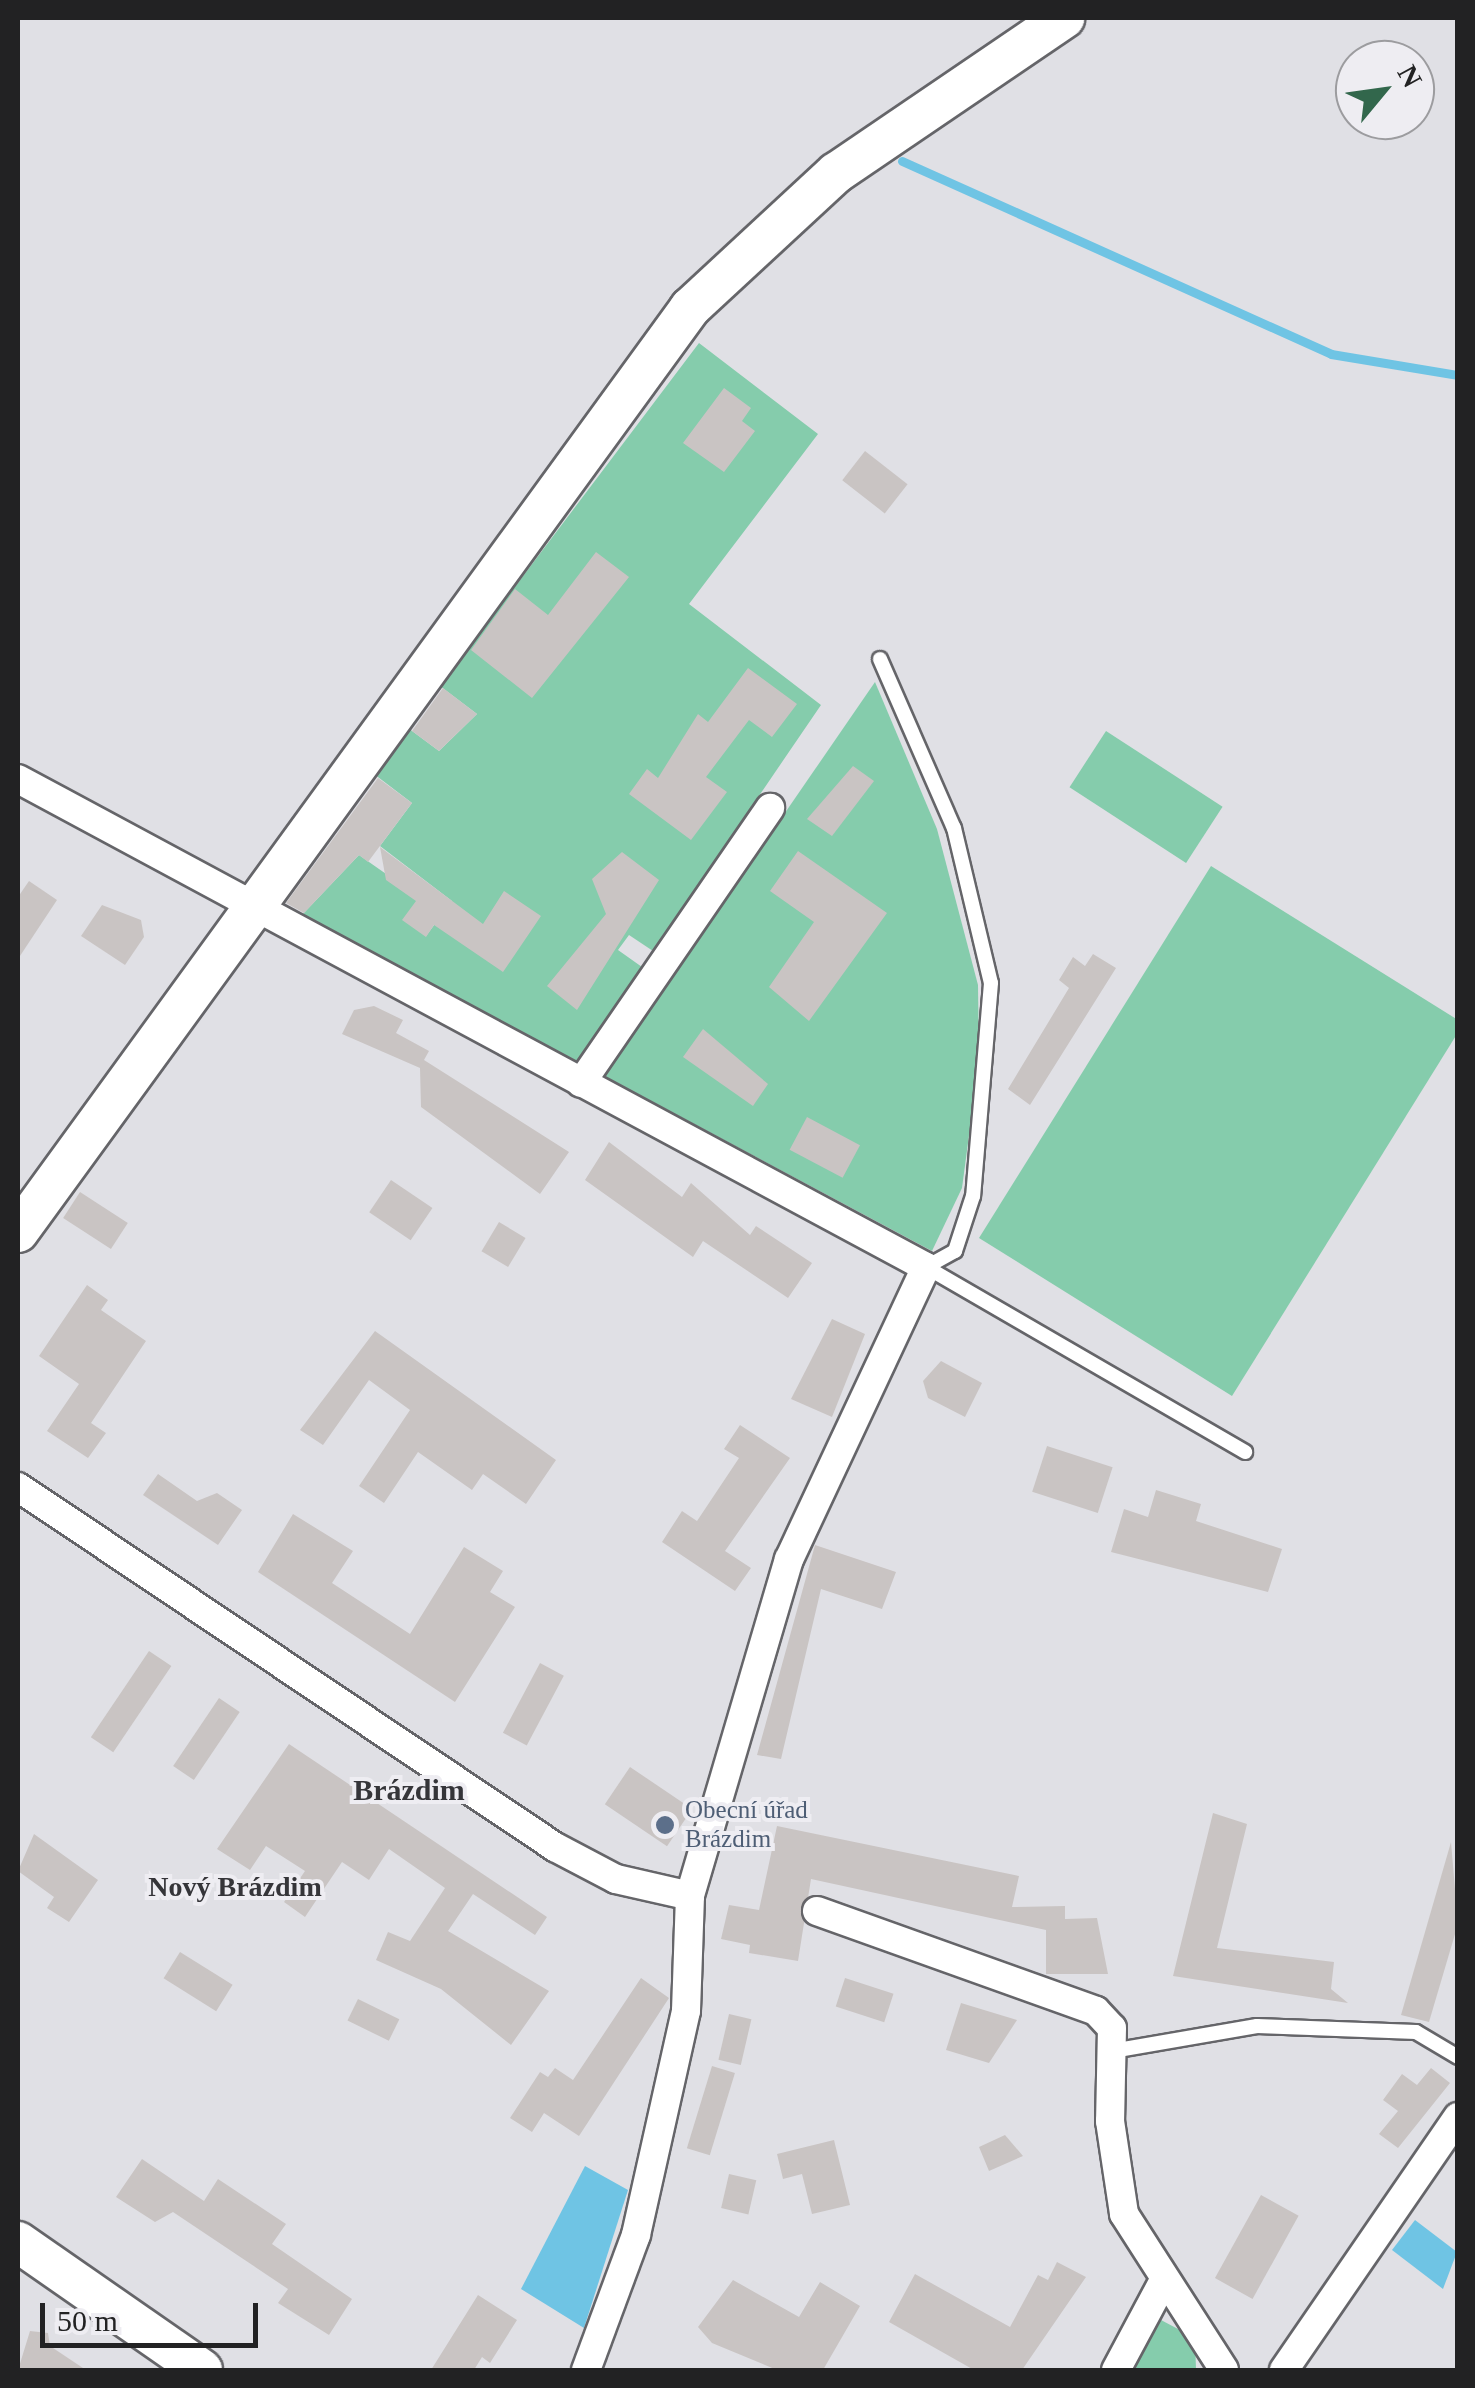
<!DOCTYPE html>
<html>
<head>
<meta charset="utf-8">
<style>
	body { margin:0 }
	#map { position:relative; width:1475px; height:2388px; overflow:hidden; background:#e0e0e5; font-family:"Times New Roman",serif }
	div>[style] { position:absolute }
	.green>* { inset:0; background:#85ccac; transform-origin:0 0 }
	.water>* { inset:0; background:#6fc4e4 }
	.stream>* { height:9px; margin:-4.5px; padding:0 4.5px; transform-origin:4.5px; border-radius:4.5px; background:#6fc4e4 }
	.building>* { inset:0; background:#c9c4c3; transform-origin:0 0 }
	.roads { filter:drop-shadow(2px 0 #656569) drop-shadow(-2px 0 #656569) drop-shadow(0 2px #656569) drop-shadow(0 -2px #656569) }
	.lane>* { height:14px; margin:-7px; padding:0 7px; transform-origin:7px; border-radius:7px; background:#fff }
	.street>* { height:28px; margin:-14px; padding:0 14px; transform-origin:14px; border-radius:14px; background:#fff }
	.secondary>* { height:40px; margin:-20px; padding:0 20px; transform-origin:20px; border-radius:20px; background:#fff }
	.dots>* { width:28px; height:28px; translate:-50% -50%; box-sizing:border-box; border:5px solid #eeedf2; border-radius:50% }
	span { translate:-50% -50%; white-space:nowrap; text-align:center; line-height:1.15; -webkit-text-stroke:8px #eeedf2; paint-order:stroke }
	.service-label { font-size:25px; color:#4e5e75 }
	.left { translate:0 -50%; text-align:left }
	.neighbourhood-label { font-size:28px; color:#353539; font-weight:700 }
	.quarter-label { font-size:30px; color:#353539; font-weight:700 }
	.frame { position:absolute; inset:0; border:20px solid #222223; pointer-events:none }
	.north { position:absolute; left:1335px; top:40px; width:100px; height:100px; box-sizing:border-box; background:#eeedf2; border:2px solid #9c9c9f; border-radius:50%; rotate:61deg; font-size:28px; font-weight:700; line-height:40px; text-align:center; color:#222223 }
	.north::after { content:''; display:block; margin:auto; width:35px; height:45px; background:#32674c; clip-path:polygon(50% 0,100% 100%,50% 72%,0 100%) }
	.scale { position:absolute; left:40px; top:2303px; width:218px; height:45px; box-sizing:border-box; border:5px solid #222223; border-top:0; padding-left:12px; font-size:30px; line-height:35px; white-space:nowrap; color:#222223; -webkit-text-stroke:8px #eeedf2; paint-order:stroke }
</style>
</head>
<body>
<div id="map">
	<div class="green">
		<div style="clip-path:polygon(699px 343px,818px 434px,689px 604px,821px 705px,653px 951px,629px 935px,618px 950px,642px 967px,576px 1065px,301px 916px,359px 855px,419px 897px,426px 936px,452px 901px,380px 846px,412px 803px,374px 774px,408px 728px,439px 751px,477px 714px,440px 686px)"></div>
		<div style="clip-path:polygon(875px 682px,937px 829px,978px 985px,979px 1060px,962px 1188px,932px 1251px,604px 1076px)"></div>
		<div style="left:1106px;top:731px;width:139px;height:67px;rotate:33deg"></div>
		<div style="clip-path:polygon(1211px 866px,1458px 1020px,1457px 1034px,1232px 1396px,979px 1238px)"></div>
		<div style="clip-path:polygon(1161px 2320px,1195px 2338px,1196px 2370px,1131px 2370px)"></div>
	</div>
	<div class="water">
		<div style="clip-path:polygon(585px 2166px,628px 2190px,584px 2328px,521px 2289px)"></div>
		<div style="clip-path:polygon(1415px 2220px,1457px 2252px,1443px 2289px,1392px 2250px)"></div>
	</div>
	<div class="stream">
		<div style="left:902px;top:161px;width:470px;rotate:24.2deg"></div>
		<div style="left:1331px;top:354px;width:129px;rotate:9.4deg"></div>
	</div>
	<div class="building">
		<div style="clip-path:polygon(724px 388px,751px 408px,742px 421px,755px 431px,724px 472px,683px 443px)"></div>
		<div style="left:865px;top:451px;width:54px;height:37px;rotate:38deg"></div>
		<div style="clip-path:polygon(596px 552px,629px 577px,532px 698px,471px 650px,515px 589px,548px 615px)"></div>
		<div style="clip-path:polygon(748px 668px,797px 704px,772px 737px,749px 720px,706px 777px,727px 792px,691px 840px,629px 794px,647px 769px,658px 778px,698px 714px,708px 722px)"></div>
		<div style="clip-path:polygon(443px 688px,477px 714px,439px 751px,412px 731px)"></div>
		<div style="clip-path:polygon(853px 766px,874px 781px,832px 836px,807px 819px)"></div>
		<div style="clip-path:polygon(378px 778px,412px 803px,368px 862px,359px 855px,304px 913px,286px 903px)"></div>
		<div style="clip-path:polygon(380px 847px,483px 924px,504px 891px,541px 916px,503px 972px,434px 925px,426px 937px,402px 920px,416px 901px,386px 880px)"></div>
		<div style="clip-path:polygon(798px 851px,887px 913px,809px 1021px,769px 987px,814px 922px,770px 891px)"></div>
		<div style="clip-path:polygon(622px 852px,659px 880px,577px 1010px,547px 986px,606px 914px,592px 879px)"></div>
		<div style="clip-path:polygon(29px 881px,57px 900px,18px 959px,18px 897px)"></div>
		<div style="clip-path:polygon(102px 905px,141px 920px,144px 937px,125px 965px,81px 936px)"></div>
		<div style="clip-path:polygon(1093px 954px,1116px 968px,1030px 1105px,1008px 1089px,1069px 988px,1059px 980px,1073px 957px,1085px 966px)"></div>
		<div style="clip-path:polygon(374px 1006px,403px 1020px,396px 1033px,429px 1051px,424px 1060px,569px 1152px,540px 1194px,421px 1107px,420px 1068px,342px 1034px,354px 1010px)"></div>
		<div style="clip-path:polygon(703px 1029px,768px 1084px,753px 1106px,683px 1057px)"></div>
		<div style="left:807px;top:1117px;width:60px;height:37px;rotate:28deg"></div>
		<div style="clip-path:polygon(609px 1142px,682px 1197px,691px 1183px,750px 1235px,756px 1226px,812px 1263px,788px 1298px,703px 1241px,693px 1257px,585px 1180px)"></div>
		<div style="left:391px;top:1180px;width:50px;height:39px;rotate:34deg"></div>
		<div style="left:80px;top:1192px;width:57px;height:31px;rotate:33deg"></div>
		<div style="left:499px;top:1222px;width:31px;height:34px;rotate:31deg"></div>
		<div style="clip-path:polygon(87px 1285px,108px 1300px,101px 1310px,146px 1341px,91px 1423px,106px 1433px,88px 1458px,47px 1431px,79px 1384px,39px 1356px)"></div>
		<div style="clip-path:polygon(832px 1319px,865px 1334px,832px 1417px,791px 1399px)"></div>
		<div style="clip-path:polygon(375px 1331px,556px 1460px,526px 1504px,483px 1474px,472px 1490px,418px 1452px,384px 1503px,359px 1486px,410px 1410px,369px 1380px,323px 1445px,300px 1430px)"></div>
		<div style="clip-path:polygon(941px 1361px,982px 1383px,965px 1417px,928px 1398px,923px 1381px)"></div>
		<div style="clip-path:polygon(740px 1425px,790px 1458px,725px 1551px,751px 1568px,735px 1591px,662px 1542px,682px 1511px,697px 1521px,739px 1458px,724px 1449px)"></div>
		<div style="left:1047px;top:1446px;width:69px;height:48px;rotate:18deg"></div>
		<div style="clip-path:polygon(158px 1474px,197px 1501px,217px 1493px,242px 1510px,218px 1545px,143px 1495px)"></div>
		<div style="clip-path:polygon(1156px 1490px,1201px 1504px,1196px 1521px,1282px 1549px,1268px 1592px,1111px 1552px,1124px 1509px,1148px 1517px)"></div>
		<div style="clip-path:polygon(293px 1514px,353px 1551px,332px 1583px,410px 1634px,464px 1547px,503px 1571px,490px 1592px,515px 1607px,455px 1702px,258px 1572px)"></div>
		<div style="clip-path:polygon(815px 1545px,896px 1572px,882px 1609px,821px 1589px,781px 1759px,757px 1755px)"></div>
		<div style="left:149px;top:1651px;width:27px;height:104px;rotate:34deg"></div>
		<div style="left:540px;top:1663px;width:27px;height:79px;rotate:28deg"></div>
		<div style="left:219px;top:1698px;width:25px;height:82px;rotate:34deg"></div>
		<div style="clip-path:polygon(289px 1744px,547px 1917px,535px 1935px,473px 1894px,448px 1931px,549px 1991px,511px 2045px,441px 1989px,376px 1960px,388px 1932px,410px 1941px,445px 1888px,389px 1849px,369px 1880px,342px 1862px,305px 1917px,284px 1902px,305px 1871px,266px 1846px,250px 1870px,217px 1849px)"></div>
		<div style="left:630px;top:1767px;width:75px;height:45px;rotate:34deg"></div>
		<div style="clip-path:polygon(1213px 1813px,1247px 1824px,1217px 1948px,1334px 1962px,1331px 1989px,1348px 2003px,1173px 1976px)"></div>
		<div style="clip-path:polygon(777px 1826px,1019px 1876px,1012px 1907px,1065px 1906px,1065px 1919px,1097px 1918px,1108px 1974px,1046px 1974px,1046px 1930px,811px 1879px,798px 1961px,749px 1953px,750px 1945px,721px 1939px,729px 1905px,759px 1910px)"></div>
		<div style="clip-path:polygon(34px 1834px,98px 1880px,69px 1922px,47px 1908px,54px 1897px,18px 1871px)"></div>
		<div style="clip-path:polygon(1451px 1842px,1458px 1924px,1429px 2022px,1401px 2015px)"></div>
		<div style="left:180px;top:1952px;width:62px;height:31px;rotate:32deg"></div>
		<div style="clip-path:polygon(641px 1978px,669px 1998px,579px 2136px,544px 2113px,532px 2132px,510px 2118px,540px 2072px,548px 2077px,555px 2068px,573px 2080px)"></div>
		<div style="left:845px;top:1978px;width:51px;height:30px;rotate:18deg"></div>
		<div style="left:358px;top:1999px;width:46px;height:24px;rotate:26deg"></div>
		<div style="clip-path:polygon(961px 2003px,1017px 2020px,989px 2063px,946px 2050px)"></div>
		<div style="left:729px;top:2014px;width:23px;height:47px;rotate:13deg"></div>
		<div style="left:712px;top:2066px;width:24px;height:86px;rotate:17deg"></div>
		<div style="clip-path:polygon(1431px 2068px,1450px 2083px,1398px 2148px,1379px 2134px,1398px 2111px,1383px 2100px,1402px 2074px,1417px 2085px)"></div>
		<div style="clip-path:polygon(1005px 2135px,1023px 2156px,989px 2171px,979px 2147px)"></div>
		<div style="clip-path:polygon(834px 2140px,850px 2205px,812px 2214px,802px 2174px,783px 2179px,777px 2154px)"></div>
		<div style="clip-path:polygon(142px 2159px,204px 2201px,218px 2179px,286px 2224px,272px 2244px,352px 2299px,329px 2335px,278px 2303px,288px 2289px,173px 2212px,155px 2222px,116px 2197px)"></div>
		<div style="left:729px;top:2174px;width:28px;height:35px;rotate:13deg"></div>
		<div style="left:1261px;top:2195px;width:43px;height:95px;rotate:29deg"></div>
		<div style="clip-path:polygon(1057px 2262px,1086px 2277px,1022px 2370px,974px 2370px,889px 2322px,915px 2274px,1010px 2327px,1038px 2275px,1048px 2280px)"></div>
		<div style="clip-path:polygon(733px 2280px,799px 2317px,820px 2282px,860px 2306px,823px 2370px,777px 2370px,712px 2343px,698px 2327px)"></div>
		<div style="clip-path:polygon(478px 2295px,517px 2320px,490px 2363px,482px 2357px,474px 2370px,431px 2370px)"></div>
		<div style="clip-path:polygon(30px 2331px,48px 2333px,50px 2346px,86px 2370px,18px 2370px)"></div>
	</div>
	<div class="roads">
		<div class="lane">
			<div style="left:880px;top:659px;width:184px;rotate:66.4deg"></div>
			<div style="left:954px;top:828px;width:159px;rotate:76.6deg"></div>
			<div style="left:991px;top:983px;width:214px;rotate:94.8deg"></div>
			<div style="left:973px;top:1196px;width:58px;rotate:108.1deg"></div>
			<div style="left:955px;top:1251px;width:33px;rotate:151deg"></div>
			<div style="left:926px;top:1267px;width:369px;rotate:30.1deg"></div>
			<div style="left:1118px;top:2050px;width:141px;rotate:-9.8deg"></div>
			<div style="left:1257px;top:2026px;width:159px;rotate:2.2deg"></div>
			<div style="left:1416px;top:2032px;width:49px;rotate:30.8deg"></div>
		</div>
		<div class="street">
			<div style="left:18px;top:779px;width:1031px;rotate:28.26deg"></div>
			<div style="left:926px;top:1267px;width:323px;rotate:115.1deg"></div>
			<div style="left:789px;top:1559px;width:351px;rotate:106.4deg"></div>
			<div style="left:690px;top:1896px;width:115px;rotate:92deg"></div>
			<div style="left:686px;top:2011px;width:230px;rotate:102.6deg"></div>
			<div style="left:636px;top:2235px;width:144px;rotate:110.3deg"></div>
			<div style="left:581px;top:1083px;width:334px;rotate:-55.5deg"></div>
			<div style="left:18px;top:1487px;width:647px;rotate:33.84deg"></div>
			<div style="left:555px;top:1847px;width:69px;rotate:27.7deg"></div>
			<div style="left:616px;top:1879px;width:76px;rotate:12.9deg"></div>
			<div style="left:817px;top:1911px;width:296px;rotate:19.7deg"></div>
			<div style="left:1096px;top:2011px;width:23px;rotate:47deg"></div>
			<div style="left:1112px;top:2028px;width:93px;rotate:91.2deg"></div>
			<div style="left:1110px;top:2121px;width:94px;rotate:81.4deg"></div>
			<div style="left:1124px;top:2214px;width:185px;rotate:57.3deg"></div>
			<div style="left:1116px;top:2370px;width:98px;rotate:-61.9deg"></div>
			<div style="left:1284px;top:2370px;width:307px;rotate:-55.5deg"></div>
		</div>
		<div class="secondary">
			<div style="left:18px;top:1232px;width:1143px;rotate:-53.97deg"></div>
			<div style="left:690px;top:308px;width:199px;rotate:-42.8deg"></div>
			<div style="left:836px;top:173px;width:276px;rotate:-34.2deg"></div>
			<div style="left:18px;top:2242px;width:224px;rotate:34.8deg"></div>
		</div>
	</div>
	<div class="dots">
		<div style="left:665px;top:1825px;background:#5c6f8a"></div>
	</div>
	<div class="service-label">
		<span class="left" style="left:685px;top:1825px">Obecní úřad<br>Brázdim</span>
	</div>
	<div class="neighbourhood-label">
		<span style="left:235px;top:1887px">Nový Brázdim</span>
	</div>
	<div class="quarter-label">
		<span style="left:409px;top:1790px">Brázdim</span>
	</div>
	<div class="frame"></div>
	<div class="north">N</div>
	<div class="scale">50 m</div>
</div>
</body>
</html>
